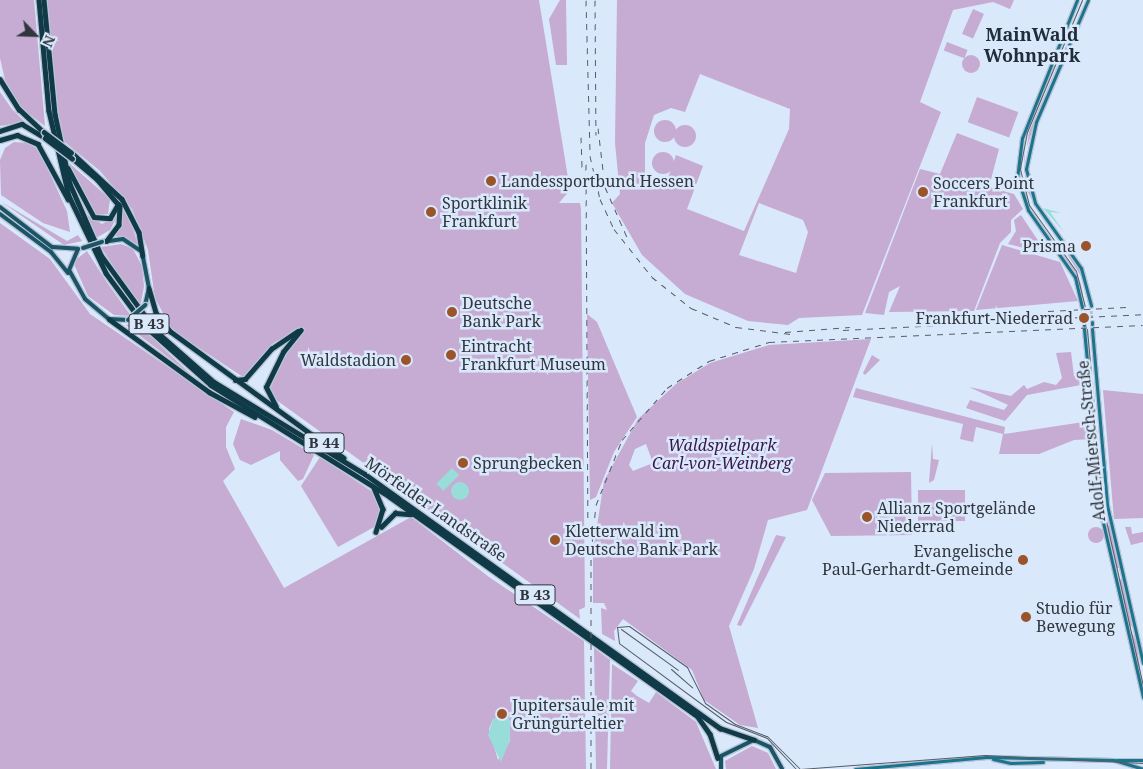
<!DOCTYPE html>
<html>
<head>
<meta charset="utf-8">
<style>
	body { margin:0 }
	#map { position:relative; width:1143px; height:769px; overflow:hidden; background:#d9e8fa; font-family:"Noto Serif",serif }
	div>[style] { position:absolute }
	.green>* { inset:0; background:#c6abd2; transform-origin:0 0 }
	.round { border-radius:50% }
	.water>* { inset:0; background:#99ddda; transform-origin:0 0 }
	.secondary-tunnel>* { height:3px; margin-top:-1.5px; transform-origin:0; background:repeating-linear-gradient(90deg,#b7c4d4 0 3px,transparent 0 4.5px) }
	.roads { filter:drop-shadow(1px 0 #b7c4d4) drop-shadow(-1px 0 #b7c4d4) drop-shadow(0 1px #b7c4d4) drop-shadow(0 -1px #b7c4d4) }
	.secondary>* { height:3px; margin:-1.5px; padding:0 1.5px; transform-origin:1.5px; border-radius:1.5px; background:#1c738d }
	.primary>* { height:4px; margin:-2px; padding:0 2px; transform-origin:2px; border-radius:2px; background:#1a5466 }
	.highway>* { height:4.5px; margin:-2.25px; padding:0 2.25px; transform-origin:2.25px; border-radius:2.25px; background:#103a48 }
	.tram>* { height:1px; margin:-0.5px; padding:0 0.5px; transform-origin:0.5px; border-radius:0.5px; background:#565d67 }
	.rail>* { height:1px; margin-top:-0.5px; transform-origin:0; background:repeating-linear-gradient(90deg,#565d67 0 6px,transparent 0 12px) }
	.bridges { filter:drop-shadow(1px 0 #b7c4d4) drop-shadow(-1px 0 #b7c4d4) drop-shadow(0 1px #b7c4d4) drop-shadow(0 -1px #b7c4d4) }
	.primary-bridge>* { height:4px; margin:-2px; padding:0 2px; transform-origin:2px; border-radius:2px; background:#1a5466 }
	.highway-bridge>* { height:4.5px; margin:-2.25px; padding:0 2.25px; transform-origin:2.25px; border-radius:2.25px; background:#103a48 }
	.dots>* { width:14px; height:14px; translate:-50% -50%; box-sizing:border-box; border:2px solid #d9e8fa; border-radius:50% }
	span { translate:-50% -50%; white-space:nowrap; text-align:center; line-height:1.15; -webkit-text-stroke:5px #d9e8fa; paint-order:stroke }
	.shield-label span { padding:1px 4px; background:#d9e8fa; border:1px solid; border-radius:4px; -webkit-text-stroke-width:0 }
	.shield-label { font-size:15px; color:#31363e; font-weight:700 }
	.poi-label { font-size:16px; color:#31363e }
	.left { translate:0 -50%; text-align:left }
	.right { translate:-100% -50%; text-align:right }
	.street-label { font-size:16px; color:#31363e }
	.park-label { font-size:16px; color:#3c164b; font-style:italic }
	.neighbourhood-label { font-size:18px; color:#222d3b; font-weight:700 }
	.north { position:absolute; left:10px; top:10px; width:50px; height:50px; -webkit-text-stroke:4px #d9e8fa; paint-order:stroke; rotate:114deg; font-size:14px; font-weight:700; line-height:20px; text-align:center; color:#31363e }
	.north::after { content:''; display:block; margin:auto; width:18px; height:22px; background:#31363e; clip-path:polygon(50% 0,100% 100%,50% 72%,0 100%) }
</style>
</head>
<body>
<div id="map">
	<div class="green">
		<div style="clip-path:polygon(0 0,34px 0,45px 126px,21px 108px,5px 80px,0 58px)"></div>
		<div style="clip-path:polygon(47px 0,539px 0,570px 190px,559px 203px,580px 203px,581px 209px,585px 607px,579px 610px,580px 619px,268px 394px,287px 349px,300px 334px,297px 329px,272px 344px,243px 377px,172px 330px,155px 298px,148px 250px,132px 209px,100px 171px,61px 139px)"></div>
		<div style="clip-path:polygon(560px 0,566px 0,567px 65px,556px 65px,549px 19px)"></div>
		<div style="clip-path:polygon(evenodd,617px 0,1014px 0,1010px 9px,993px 2px,953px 10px,920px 102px,941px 112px,862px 315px,799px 318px,788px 325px,748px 321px,685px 294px,642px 255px,612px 203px,620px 194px,615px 143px,617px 0,700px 74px,790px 109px,789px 129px,744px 231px,687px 209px,703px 166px,676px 155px,667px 181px,645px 174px,645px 143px,654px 115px,671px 108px,685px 112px,700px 74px,617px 0,759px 203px,803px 220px,808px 232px,796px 273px,739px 255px,759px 203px)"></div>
		<div style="left:973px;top:9px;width:12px;height:27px;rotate:24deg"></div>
		<div style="clip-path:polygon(1068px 41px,1036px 118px,1027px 147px,1029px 132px)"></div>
		<div style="left:947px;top:42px;width:22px;height:9px;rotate:21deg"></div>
		<div class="round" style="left:962px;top:55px;width:18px;height:18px"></div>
		<div style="clip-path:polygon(0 92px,12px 109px,25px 122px,0 126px)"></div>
		<div style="left:977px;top:97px;width:44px;height:27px;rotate:20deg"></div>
		<div class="round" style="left:654px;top:120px;width:22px;height:22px"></div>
		<div class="round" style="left:674px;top:125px;width:22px;height:22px"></div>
		<div style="clip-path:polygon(957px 133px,999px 149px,989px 187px,1014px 194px,1023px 209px,1011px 220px,1011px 232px,1000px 243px,974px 311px,889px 312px,900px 286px,889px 292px,884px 315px,865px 313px,920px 169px,940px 174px)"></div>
		<div style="clip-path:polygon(14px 142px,28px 143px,39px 150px,67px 211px,70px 232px,43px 223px,1px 195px,0 160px,5px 148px)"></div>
		<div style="clip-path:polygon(1024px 148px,1028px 188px,1048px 228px,1026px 189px)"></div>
		<div class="round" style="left:652px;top:152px;width:22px;height:22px"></div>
		<div style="clip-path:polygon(68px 162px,110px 199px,108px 214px,95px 214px)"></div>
		<div style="clip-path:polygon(0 201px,67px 241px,78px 235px,82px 241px,64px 245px)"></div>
		<div style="clip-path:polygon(123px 208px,130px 219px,138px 245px,116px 236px,123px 221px)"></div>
		<div style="clip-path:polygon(84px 213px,102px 224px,118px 215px,110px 230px,96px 238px)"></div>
		<div style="clip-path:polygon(1021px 215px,1047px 254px,1008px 244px,1016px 231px,1014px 220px)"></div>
		<div style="clip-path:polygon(evenodd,0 223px,50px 259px,90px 314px,234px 412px,226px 427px,226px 447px,235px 469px,223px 481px,284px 588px,411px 517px,489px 577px,584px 641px,586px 769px,0 769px,0 223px,493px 719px,509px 720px,510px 741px,498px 760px,489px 729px,493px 719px)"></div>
		<div style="clip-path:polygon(1051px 229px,1076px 262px,1085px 285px,1089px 301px,1083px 279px)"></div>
		<div style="clip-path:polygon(1044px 231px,1074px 268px,1081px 284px,1084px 302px,1075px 274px)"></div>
		<div style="clip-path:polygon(121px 244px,133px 249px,142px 266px,144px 286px,140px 308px,101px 247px)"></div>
		<div style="clip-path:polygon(1002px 245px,1060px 262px,1078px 301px,976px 310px)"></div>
		<div style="clip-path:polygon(87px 251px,106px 281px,131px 316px,114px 315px,88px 296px,73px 262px)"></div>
		<div style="clip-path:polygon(587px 314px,597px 322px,637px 417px,614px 452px,596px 497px,590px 500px)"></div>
		<div style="clip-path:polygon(137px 322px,166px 351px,194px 377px,126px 325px)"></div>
		<div style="clip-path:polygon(evenodd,871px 339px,807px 510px,768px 520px,754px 569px,729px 626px,758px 728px,740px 725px,704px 700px,692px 670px,623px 619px,614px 631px,615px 641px,602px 634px,601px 608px,607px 610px,604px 603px,593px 603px,593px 552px,604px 481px,638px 419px,676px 384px,710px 363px,769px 345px,871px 339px,646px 444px,653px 463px,633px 471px,629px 465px,635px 449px,646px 444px)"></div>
		<div style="clip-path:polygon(1071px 352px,1074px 376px,1084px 376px,1086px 384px,1027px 395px,1005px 421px,966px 408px,970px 400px,1004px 410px,1008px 405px,969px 387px,1011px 396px,1024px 385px,1027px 389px,1044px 382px,1056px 385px,1062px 378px,1056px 353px)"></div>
		<div style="clip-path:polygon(872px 355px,880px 360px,865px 375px,863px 373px)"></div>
		<div style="clip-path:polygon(856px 388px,1005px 427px,1004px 434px,1090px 421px,1092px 439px,1074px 440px,1039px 454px,999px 454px,1003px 434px,976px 427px,973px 442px,960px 439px,963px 424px,853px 397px)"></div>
		<div style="clip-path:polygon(1103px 390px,1143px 394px,1143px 518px,1114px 519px)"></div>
		<div style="clip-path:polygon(241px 419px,272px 430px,314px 455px,303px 479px,298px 481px,280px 460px,280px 451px,251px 465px,240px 460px,233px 444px)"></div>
		<div style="clip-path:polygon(1096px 427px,1109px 524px,1106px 524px,1102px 505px)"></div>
		<div style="clip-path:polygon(932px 443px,933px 459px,939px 460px,934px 480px,929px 483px)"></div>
		<div style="clip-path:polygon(320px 457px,374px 493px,381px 506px,376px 526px,338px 547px,301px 486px)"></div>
		<div style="clip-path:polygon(911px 472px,912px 535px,831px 536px,812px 500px,825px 473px)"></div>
		<div style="left:965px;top:490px;width:31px;height:47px;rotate:90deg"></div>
		<div style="clip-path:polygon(1110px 525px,1117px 557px,1120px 568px,1117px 568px,1106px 526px)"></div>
		<div class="round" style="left:1088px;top:527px;width:16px;height:16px"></div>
		<div style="clip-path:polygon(1125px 527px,1131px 527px,1132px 534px,1143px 532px,1143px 542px,1131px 545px)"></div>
		<div style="clip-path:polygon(776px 535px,786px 537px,741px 626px,737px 625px)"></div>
		<div style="left:1122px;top:579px;width:48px;height:3px;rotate:78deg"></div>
		<div style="clip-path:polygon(1130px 628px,1136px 641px,1143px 688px,1138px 665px)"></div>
		<div style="clip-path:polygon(594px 648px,610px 660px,607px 769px,596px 769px)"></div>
		<div style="clip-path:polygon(612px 664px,638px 681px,631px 691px,637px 696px,649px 703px,656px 692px,696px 722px,716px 769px,610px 769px)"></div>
		<div style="clip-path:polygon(752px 746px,768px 753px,776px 769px,726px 769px,725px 761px)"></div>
	</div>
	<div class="water">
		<div style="clip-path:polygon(1043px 208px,1061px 213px,1050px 212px,1064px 232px)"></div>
		<div style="left:452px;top:468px;width:10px;height:22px;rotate:45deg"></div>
		<div class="round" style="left:451px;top:482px;width:18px;height:18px"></div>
		<div style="clip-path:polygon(504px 714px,510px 720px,510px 740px,501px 762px,488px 735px,493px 719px)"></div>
	</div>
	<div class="secondary-tunnel">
		<div style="left:1091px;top:306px;width:16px;rotate:86deg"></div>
		<div style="left:1082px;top:307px;width:16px;rotate:83deg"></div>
	</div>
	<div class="roads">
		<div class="secondary">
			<div style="left:1077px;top:0;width:149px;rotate:111.7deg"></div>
			<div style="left:1022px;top:138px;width:38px;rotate:97deg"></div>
			<div style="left:1017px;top:176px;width:36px;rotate:72deg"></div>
			<div style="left:1028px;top:210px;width:82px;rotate:55deg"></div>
			<div style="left:1075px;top:277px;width:31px;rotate:77deg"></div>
			<div style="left:1088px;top:0;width:133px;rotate:113.1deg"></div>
			<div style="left:1036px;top:122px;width:48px;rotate:102deg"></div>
			<div style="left:1026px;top:169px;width:35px;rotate:75deg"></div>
			<div style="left:1035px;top:203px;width:80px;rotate:54.7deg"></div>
			<div style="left:1081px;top:268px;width:39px;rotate:75deg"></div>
			<div style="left:1092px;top:322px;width:2px;rotate:90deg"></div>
			<div style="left:1084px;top:323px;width:2px;rotate:90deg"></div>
			<div style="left:1084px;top:329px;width:190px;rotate:84.6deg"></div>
			<div style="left:1102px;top:518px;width:184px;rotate:77.1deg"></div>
			<div style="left:1092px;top:329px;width:177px;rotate:85.1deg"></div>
			<div style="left:1107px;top:505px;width:162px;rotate:77.2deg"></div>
			<div style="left:993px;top:759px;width:18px;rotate:13deg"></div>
			<div style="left:1011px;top:763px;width:32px;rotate:-2deg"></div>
			<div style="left:1117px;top:760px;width:26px"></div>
			<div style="left:855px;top:769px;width:132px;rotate:-5.2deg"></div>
			<div style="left:986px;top:757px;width:128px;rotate:1.3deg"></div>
			<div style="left:1114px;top:760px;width:30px;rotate:17deg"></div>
		</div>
		<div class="primary">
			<div style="left:0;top:207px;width:66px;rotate:37.6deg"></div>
			<div style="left:52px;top:247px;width:26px;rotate:4deg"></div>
			<div style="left:0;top:214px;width:64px;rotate:36.7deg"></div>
			<div style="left:51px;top:252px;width:27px;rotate:51deg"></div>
			<div style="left:102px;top:242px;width:21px;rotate:-8deg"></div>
			<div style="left:123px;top:239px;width:23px;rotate:34deg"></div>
			<div style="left:142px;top:252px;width:37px;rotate:79deg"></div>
			<div style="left:149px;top:288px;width:17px;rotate:103deg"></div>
			<div style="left:78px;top:249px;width:23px;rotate:113deg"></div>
			<div style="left:69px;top:270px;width:33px;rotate:61deg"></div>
			<div style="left:85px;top:299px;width:31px;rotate:40deg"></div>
			<div style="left:109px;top:319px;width:19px;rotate:3deg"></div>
			<div style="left:721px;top:769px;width:13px;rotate:-90deg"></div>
			<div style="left:721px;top:756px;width:37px;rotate:-26deg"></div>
			<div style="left:754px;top:740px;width:17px;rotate:24deg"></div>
			<div style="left:770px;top:747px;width:25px;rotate:61deg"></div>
		</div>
		<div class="highway">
			<div style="left:39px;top:0;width:111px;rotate:84.9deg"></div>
			<div style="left:49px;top:111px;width:87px;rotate:76.8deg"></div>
			<div style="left:69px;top:196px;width:85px;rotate:64.3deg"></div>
			<div style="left:106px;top:273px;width:67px;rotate:53.5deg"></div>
			<div style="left:146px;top:327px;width:87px;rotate:41.7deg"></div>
			<div style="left:211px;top:385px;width:211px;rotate:32deg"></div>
			<div style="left:390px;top:497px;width:379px;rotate:35.5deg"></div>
			<div style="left:698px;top:717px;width:21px;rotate:55deg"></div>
			<div style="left:710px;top:734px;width:25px;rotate:72deg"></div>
			<div style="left:44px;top:0;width:115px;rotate:84.5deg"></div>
			<div style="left:55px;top:114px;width:72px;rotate:77.9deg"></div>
			<div style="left:70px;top:184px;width:77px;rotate:66.4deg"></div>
			<div style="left:101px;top:255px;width:95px;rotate:54deg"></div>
			<div style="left:157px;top:332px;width:76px;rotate:41.3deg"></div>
			<div style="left:214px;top:382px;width:177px;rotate:31.4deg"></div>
			<div style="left:365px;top:474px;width:437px;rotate:35.6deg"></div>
			<div style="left:720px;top:728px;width:36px;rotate:19deg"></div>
			<div style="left:0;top:79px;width:36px;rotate:58deg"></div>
			<div style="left:19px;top:109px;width:34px;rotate:43deg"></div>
			<div style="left:0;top:131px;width:23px;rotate:-18deg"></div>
			<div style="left:22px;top:124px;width:27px;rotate:31deg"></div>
			<div style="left:0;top:140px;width:18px;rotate:-16deg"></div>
			<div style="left:17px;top:135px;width:23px;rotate:23deg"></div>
			<div style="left:38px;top:144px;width:63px;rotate:61.4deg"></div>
			<div style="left:71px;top:152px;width:69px;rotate:42.7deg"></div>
			<div style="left:122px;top:199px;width:37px;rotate:63deg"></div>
			<div style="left:139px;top:232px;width:24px;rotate:81deg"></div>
			<div style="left:72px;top:158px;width:33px;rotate:40deg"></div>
			<div style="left:97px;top:179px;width:35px;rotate:50deg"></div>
			<div style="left:120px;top:206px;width:19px;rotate:93deg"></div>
			<div style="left:119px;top:225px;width:20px;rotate:127deg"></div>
			<div style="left:68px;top:168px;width:55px;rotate:62deg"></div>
			<div style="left:94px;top:217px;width:16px;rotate:4deg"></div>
			<div style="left:110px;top:218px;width:16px;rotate:-60deg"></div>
			<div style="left:149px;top:288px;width:26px;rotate:74deg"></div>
			<div style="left:156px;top:313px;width:23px;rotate:52deg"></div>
			<div style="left:170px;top:331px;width:215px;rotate:36.1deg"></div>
			<div style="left:109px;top:319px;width:124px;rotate:36.1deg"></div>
			<div style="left:209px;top:392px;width:52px;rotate:28.5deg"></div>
			<div style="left:235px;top:380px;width:10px;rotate:-6deg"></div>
			<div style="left:245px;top:379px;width:40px;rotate:-49deg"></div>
			<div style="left:271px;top:349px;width:32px;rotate:-34deg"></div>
			<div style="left:276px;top:407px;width:22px;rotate:-117deg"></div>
			<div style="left:266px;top:387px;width:39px;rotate:-64deg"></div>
			<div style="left:283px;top:352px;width:28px;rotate:-51deg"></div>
			<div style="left:374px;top:488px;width:23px;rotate:67deg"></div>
			<div style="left:383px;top:509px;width:24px;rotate:107deg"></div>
			<div style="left:381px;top:527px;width:20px;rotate:-45deg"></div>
			<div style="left:395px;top:513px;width:16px;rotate:4deg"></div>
		</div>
	</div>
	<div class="tram">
		<div style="left:1082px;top:0;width:143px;rotate:112.6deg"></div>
		<div style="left:1027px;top:132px;width:38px;rotate:101deg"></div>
		<div style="left:1020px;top:169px;width:37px;rotate:76deg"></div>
		<div style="left:1029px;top:205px;width:81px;rotate:54.5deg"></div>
		<div style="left:1076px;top:271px;width:36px;rotate:76deg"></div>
		<div style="left:1087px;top:329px;width:179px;rotate:84.9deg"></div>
		<div style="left:1103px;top:507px;width:183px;rotate:77.4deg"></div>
		<div style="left:621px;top:629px;width:70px;rotate:35.7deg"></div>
		<div style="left:671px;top:669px;width:28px;rotate:41deg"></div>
		<div style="left:796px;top:769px;width:42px;rotate:-133.1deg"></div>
		<div style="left:767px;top:738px;width:44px;rotate:-158.7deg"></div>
		<div style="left:726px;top:722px;width:133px;rotate:-143.6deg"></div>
		<div style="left:619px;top:643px;width:16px;rotate:-97deg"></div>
		<div style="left:617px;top:627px;width:12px;rotate:-5deg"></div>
		<div style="left:629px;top:626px;width:71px;rotate:35.3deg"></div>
		<div style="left:687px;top:667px;width:40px;rotate:63.4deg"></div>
		<div style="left:705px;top:703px;width:37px;rotate:35deg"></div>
		<div style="left:735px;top:724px;width:34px;rotate:21deg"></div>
		<div style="left:767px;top:736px;width:47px;rotate:45deg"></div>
		<div style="left:800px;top:769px;width:186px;rotate:-4.3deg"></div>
		<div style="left:985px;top:755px;width:158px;rotate:2.9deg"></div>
	</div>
	<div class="rail">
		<div style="left:586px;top:0;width:156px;rotate:88.5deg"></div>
		<div style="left:590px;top:156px;width:44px;rotate:76.9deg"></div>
		<div style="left:600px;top:199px;width:33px;rotate:65deg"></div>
		<div style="left:614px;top:229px;width:61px;rotate:51.6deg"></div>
		<div style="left:652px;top:277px;width:50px;rotate:38.5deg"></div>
		<div style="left:691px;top:308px;width:49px;rotate:22.9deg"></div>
		<div style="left:736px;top:327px;width:55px;rotate:7.3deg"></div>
		<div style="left:595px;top:0;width:135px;rotate:89.6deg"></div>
		<div style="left:598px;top:128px;width:59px;rotate:83.2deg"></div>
		<div style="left:605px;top:187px;width:55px;rotate:66.3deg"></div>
		<div style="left:581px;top:137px;width:35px;rotate:88deg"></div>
		<div style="left:586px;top:164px;width:358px;rotate:89.7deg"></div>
		<div style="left:1048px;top:311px;width:78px;rotate:-2.9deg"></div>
		<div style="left:955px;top:323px;width:188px;rotate:-2.7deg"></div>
		<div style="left:843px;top:330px;width:118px;rotate:-2.9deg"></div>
		<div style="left:785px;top:332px;width:65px;rotate:-4.4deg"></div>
		<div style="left:591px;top:769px;width:216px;rotate:-90deg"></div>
		<div style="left:591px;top:553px;width:48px;rotate:-84.1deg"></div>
		<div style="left:596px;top:505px;width:70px;rotate:-68.2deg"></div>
		<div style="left:622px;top:440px;width:69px;rotate:-49.1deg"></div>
		<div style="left:667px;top:388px;width:50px;rotate:-32.7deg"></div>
		<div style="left:709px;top:361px;width:63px;rotate:-17.6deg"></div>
		<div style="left:769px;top:342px;width:374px;rotate:-2.6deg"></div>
	</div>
	<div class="bridges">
		<div class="primary-bridge">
			<div style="left:83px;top:248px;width:20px;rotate:-18deg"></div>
			<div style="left:128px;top:320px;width:23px;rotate:-41deg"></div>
		</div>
		<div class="highway-bridge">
			<div style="left:44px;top:132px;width:34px;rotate:37deg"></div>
			<div style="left:45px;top:138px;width:34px;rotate:37deg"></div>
		</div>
	</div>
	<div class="dots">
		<div style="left:491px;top:181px;background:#9a532b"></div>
		<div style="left:923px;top:192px;background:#9a532b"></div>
		<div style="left:431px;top:212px;background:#9a532b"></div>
		<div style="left:1086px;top:246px;background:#9a532b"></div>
		<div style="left:452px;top:312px;background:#9a532b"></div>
		<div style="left:1084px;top:318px;background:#9a532b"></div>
		<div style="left:451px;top:355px;background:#9a532b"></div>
		<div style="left:406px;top:360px;background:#9a532b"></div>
		<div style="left:463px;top:463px;background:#9a532b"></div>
		<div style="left:867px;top:517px;background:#9a532b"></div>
		<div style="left:555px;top:540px;background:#9a532b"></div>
		<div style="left:1023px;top:560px;background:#9a532b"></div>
		<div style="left:1026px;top:617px;background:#9a532b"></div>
		<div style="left:502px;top:714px;background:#9a532b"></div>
	</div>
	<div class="shield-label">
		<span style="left:149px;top:324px">B 43</span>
		<span style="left:324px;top:443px">B 44</span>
		<span style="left:535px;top:595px">B 43</span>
	</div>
	<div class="poi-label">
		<span class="left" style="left:501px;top:181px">Landessportbund Hessen</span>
		<span class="left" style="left:933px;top:192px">Soccers Point<br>Frankfurt</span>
		<span class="left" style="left:442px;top:212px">Sportklinik<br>Frankfurt</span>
		<span class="right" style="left:1076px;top:246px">Prisma</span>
		<span class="left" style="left:462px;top:312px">Deutsche<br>Bank Park</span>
		<span class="right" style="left:1073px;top:318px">Frankfurt-Niederrad</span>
		<span class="left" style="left:461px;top:355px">Eintracht<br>Frankfurt Museum</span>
		<span class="right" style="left:396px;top:360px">Waldstadion</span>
		<span class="left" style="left:473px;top:463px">Sprungbecken</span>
		<span class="left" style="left:877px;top:517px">Allianz Sportgelände<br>Niederrad</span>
		<span class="left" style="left:565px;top:540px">Kletterwald im<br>Deutsche Bank Park</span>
		<span class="right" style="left:1013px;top:560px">Evangelische<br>Paul-Gerhardt-Gemeinde</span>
		<span class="left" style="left:1036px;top:617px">Studio für<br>Bewegung</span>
		<span class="left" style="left:512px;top:714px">Jupitersäule mit<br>Grüngürteltier</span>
	</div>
	<div class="street-label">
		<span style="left:1091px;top:441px;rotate:-96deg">Adolf-Miersch-Straße</span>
		<span style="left:436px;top:509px;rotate:35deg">Mörfelder Landstraße</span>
	</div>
	<div class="park-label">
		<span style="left:722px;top:454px">Waldspielpark<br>Carl-von-Weinberg</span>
	</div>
	<div class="neighbourhood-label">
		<span style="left:1032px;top:45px">MainWald<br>Wohnpark</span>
	</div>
	<div class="north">N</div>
</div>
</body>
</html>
